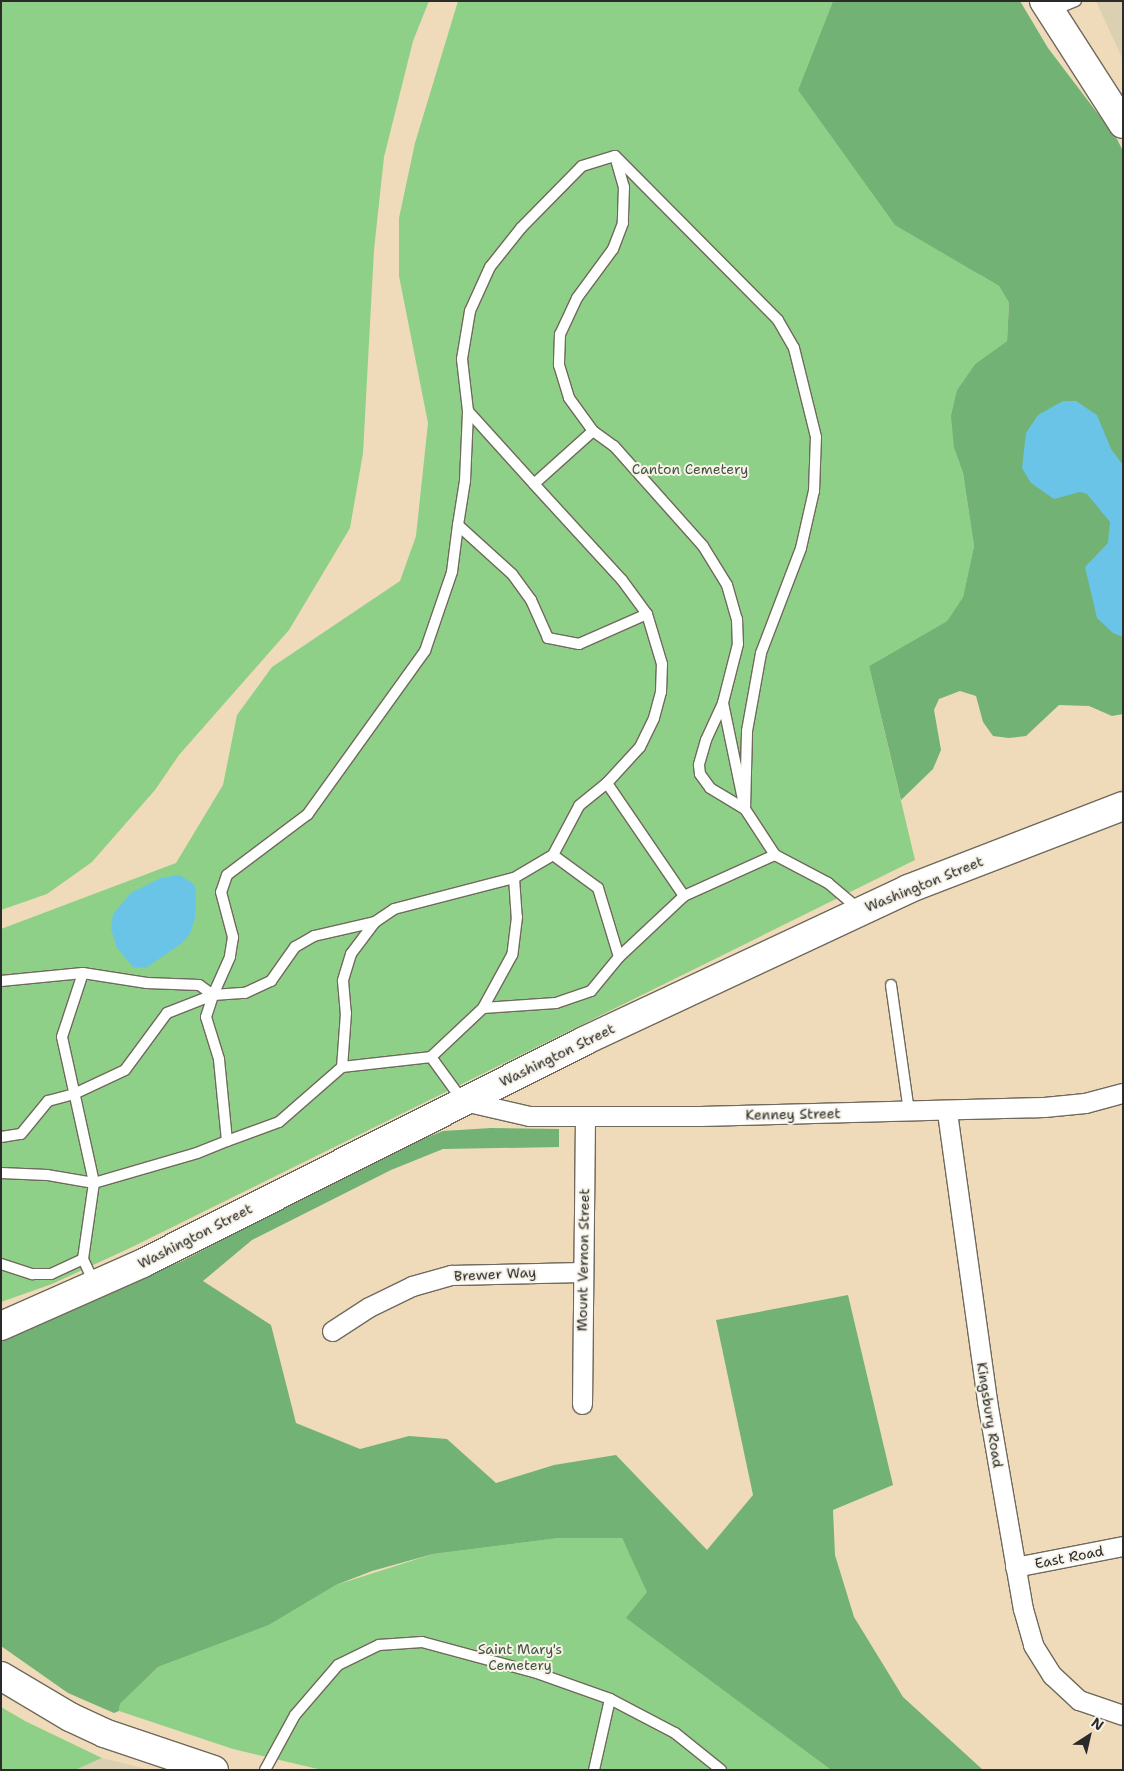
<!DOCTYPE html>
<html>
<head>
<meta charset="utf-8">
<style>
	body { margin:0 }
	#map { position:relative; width:1124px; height:1771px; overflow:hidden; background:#efdbb9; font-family:"Shantell Sans",sans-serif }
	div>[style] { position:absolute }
	.built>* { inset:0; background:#dbd0b1 }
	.green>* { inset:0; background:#8ed087 }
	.forest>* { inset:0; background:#72b274 }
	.water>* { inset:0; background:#6ac4e8 }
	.roads { filter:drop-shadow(1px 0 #70695d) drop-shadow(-1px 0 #70695d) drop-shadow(0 1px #70695d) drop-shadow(0 -1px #70695d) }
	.lane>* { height:10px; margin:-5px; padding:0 5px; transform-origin:5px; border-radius:5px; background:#fff }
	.street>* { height:19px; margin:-9.5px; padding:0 9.5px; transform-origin:9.5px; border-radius:9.5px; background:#fff }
	.secondary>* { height:28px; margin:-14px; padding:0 14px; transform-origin:14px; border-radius:14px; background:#fff }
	span { translate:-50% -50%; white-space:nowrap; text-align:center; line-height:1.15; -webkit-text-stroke:4px #f7f3e8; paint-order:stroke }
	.park-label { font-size:14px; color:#445442 }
	.street-label { font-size:14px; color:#2b2b2b }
	.frame { position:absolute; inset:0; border:2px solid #2b2b2b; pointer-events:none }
	.north { position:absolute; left:1064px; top:1711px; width:50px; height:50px; -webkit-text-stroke:4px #f7f3e8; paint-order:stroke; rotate:35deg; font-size:14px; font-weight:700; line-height:20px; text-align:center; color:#2b2b2b }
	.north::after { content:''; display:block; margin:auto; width:18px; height:22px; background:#2b2b2b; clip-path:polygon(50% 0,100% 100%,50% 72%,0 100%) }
</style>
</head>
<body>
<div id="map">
	<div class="built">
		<div style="clip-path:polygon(1096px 1px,1123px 1px,1123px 60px)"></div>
		<div style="clip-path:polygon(102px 1758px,150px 1770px,75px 1770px)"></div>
	</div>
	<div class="green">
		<div style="clip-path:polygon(1px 1px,429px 1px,413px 41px,384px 157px,374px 250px,363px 453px,350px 528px,289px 630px,179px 755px,155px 790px,92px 862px,47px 894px,1px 910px)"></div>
		<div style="clip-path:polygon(458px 1px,833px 1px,798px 90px,980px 275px,999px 286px,1009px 303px,1007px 341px,975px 364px,957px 390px,954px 448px,963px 473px,974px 546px,963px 597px,947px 621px,869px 666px,915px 860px,130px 1248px,52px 1284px,1px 1302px,1px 929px,176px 863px,223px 785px,237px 715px,272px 667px,400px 581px,416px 536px,428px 423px,399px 276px,399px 218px,415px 143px)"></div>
		<div style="clip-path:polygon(559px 1538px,622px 1538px,648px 1592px,627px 1618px,831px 1770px,322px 1770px,233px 1749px,119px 1711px,120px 1704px,158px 1667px,269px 1625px,336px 1585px,433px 1554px)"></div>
		<div style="clip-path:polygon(1px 1707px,25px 1721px,102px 1758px,75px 1770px,1px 1770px)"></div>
	</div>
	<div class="forest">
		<div style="clip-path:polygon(833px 1px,1020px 1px,1048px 48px,1117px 139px,1123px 151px,1123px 714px,1112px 716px,1089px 706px,1059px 705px,1026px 736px,1009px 738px,993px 736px,983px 722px,976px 696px,960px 691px,939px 699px,934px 710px,941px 750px,933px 769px,901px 800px,869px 666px,947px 621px,963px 597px,974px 546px,963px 473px,954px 448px,951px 416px,957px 390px,975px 364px,1007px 341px,1009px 303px,999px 286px,895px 225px,798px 90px)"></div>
		<div style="clip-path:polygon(491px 1128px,559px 1129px,559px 1147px,443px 1149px,391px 1170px,252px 1240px,203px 1281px,271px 1325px,296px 1423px,360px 1449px,409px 1436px,447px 1439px,496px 1483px,554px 1465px,616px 1455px,707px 1550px,753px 1495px,716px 1320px,848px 1295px,893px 1485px,833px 1510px,835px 1555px,854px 1617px,903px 1697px,983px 1770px,831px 1770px,626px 1618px,647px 1592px,622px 1538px,559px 1538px,433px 1554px,372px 1571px,336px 1585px,269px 1625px,158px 1667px,120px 1704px,119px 1711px,114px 1713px,68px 1693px,1px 1646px,1px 1338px,182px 1261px,403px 1147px,443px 1131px)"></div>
	</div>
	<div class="water">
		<div style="clip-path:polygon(1063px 401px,1076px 401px,1097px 415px,1111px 449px,1123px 465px,1123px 637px,1113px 633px,1097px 618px,1085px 567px,1108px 543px,1110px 522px,1087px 494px,1080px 492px,1054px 499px,1031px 483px,1022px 468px,1026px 433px,1038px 415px)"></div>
		<div style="clip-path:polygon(179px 875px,194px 884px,196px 892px,195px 918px,190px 934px,182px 943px,146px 968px,133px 967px,117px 948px,111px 929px,113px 914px,131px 893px,161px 878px)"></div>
	</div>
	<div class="roads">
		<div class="lane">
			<div style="left:1051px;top:11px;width:27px;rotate:-22deg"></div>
			<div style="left:468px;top:411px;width:98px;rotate:47.9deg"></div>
			<div style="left:593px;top:431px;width:79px;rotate:138.1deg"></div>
			<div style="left:534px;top:484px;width:130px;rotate:47.5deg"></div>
			<div style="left:622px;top:580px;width:42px;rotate:53.7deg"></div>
			<div style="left:458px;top:525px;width:45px;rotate:-81deg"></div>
			<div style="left:465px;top:481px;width:70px;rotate:-87.5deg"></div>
			<div style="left:468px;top:411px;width:52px;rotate:-96.6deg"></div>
			<div style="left:462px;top:359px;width:49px;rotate:-80.5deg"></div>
			<div style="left:470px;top:311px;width:48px;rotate:-65.6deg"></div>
			<div style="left:490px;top:267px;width:50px;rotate:-51.5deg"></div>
			<div style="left:521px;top:228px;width:87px;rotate:-45.5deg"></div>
			<div style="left:582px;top:166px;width:34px;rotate:-17deg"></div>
			<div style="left:723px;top:703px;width:41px;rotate:114.7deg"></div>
			<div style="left:706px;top:740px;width:26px;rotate:106deg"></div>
			<div style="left:699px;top:765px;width:9px;rotate:84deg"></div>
			<div style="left:700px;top:774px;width:17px;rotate:54deg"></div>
			<div style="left:710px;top:788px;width:41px;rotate:31deg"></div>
			<div style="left:607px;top:783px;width:36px;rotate:141deg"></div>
			<div style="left:579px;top:806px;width:55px;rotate:118deg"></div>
			<div style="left:553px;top:855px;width:56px;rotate:36.3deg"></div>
			<div style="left:598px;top:888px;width:72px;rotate:73.1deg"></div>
			<div style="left:745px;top:809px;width:78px;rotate:-88.5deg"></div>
			<div style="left:747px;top:731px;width:79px;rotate:-79.8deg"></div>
			<div style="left:761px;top:653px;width:112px;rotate:-69.1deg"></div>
			<div style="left:801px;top:548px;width:58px;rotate:-77.2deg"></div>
			<div style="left:814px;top:491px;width:54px;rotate:-87.9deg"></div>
			<div style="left:816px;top:437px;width:92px;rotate:-103.9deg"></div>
			<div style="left:794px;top:348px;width:32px;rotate:-120deg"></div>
			<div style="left:778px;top:320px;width:231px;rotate:-134.8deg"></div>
			<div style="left:615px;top:156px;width:32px;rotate:74deg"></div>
			<div style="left:624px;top:187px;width:36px;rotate:92deg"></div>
			<div style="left:623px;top:223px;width:28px;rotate:111deg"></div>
			<div style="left:613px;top:249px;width:61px;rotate:126.3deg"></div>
			<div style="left:577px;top:298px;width:40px;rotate:115deg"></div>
			<div style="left:560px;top:334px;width:31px;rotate:92deg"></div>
			<div style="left:559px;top:365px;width:34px;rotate:73deg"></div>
			<div style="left:569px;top:398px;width:41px;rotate:54deg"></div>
			<div style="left:593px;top:431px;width:26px;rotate:36deg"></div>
			<div style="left:614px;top:446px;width:134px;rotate:48.3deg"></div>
			<div style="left:703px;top:546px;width:46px;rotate:58.4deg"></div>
			<div style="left:727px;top:585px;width:35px;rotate:74deg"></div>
			<div style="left:737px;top:619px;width:25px;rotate:88deg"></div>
			<div style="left:738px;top:644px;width:61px;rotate:104.3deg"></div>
			<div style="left:723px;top:703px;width:108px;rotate:78.3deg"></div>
			<div style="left:745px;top:809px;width:55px;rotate:56.9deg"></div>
			<div style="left:775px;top:855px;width:60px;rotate:27.8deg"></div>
			<div style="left:828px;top:883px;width:42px;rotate:40.2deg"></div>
			<div style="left:514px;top:878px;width:45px;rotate:-30.5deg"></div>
			<div style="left:684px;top:896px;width:137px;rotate:-124.3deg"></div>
			<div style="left:607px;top:783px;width:49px;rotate:-47.5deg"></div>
			<div style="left:640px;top:747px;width:32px;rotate:-64deg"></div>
			<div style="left:654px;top:718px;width:27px;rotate:-75deg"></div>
			<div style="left:661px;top:692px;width:28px;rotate:-88deg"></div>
			<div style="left:662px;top:664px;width:52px;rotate:-106.7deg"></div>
			<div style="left:647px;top:614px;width:74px;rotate:156.2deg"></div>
			<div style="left:579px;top:644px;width:32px;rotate:-169deg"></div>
			<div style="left:548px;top:638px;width:42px;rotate:-114.1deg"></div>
			<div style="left:531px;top:600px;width:32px;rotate:-126deg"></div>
			<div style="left:512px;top:574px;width:73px;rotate:-137.8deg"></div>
			<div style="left:458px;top:525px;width:47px;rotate:97.3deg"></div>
			<div style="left:452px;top:572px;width:83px;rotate:108.9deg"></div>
			<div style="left:425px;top:651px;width:201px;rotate:125.7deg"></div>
			<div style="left:308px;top:814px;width:101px;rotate:143deg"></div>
			<div style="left:227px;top:875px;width:18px;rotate:109deg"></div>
			<div style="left:221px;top:892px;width:47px;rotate:75.1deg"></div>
			<div style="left:233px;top:937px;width:20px;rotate:99deg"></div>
			<div style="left:230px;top:957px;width:42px;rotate:114.1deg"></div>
			<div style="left:213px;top:995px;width:32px;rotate:-4deg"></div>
			<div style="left:245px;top:993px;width:29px;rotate:-25deg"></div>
			<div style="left:271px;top:981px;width:42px;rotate:-54.8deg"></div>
			<div style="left:295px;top:947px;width:22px;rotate:-30deg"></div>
			<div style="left:314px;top:936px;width:63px;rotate:-12.9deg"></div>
			<div style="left:375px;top:922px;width:23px;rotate:-34deg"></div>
			<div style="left:394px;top:909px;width:124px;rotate:-14.5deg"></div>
			<div style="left:514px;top:878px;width:39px;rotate:86deg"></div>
			<div style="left:517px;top:917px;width:38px;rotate:97deg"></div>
			<div style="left:512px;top:955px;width:60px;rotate:118.7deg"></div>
			<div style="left:483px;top:1008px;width:73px;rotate:-3.9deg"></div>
			<div style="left:556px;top:1003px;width:37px;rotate:-19deg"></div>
			<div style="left:591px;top:991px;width:44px;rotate:-50.5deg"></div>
			<div style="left:619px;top:957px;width:89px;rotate:-43.2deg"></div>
			<div style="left:684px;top:896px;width:100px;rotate:-24.3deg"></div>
			<div style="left:375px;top:922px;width:40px;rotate:127deg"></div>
			<div style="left:351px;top:954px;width:28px;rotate:107deg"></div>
			<div style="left:343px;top:981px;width:32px;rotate:85deg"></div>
			<div style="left:346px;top:1013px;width:54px;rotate:94.2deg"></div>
			<div style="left:342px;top:1067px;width:90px;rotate:-6.4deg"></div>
			<div style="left:431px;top:1057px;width:54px;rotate:54deg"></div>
			<div style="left:1px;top:981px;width:82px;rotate:-5.6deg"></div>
			<div style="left:83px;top:973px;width:67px;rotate:108.2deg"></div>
			<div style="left:62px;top:1037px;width:149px;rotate:77.6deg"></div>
			<div style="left:94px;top:1183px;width:48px;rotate:-170.3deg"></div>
			<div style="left:47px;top:1175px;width:46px;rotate:-177.5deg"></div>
			<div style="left:891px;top:985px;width:128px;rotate:81.9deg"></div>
			<div style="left:431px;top:1057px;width:71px;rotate:-43.3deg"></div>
			<div style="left:1px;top:1137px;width:20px;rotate:-9deg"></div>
			<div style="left:21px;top:1134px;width:43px;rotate:-50.7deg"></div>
			<div style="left:48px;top:1101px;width:27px;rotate:-15deg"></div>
			<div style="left:74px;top:1094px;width:56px;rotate:-25.2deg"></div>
			<div style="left:125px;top:1070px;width:71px;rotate:-53.6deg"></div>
			<div style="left:167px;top:1013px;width:49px;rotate:-21.4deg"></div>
			<div style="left:213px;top:995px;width:17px;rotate:-144deg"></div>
			<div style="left:199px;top:985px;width:52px;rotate:-177.8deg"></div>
			<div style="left:147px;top:983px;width:65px;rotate:-171.1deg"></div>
			<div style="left:227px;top:1141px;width:55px;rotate:-20.1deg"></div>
			<div style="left:279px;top:1122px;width:84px;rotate:-41.1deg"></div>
			<div style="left:83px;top:1259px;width:26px;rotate:65deg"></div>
			<div style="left:1px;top:1264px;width:33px;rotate:18deg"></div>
			<div style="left:32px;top:1274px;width:19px"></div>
			<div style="left:51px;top:1274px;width:35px;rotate:-25deg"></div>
			<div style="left:83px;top:1259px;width:77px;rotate:-81.8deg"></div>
			<div style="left:94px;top:1183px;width:107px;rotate:-16.2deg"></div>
			<div style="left:197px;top:1153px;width:32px;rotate:-22deg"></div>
			<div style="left:227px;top:1141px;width:82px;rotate:-95.6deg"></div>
			<div style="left:219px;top:1059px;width:44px;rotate:-107.2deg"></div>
			<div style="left:206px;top:1017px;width:23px;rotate:-72deg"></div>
			<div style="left:265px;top:1770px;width:63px;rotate:-61.4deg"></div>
			<div style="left:295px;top:1715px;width:66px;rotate:-49.3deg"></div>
			<div style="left:338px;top:1665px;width:46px;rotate:-26deg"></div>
			<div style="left:379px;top:1645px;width:43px;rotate:-4deg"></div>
			<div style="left:422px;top:1642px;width:119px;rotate:15.1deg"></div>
			<div style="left:537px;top:1673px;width:77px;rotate:19.6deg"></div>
			<div style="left:594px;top:1770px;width:73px;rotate:-77.3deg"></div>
			<div style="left:610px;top:1699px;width:73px;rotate:27.6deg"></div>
			<div style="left:675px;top:1733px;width:59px;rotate:38.8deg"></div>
		</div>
		<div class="street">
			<div style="left:464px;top:1101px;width:67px;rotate:13deg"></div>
			<div style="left:529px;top:1116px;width:171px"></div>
			<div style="left:700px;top:1116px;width:344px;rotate:-1.5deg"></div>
			<div style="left:1044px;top:1107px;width:41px;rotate:-5.6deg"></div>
			<div style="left:1085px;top:1103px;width:39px;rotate:-15deg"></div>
			<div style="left:947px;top:1112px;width:292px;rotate:82.1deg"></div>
			<div style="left:987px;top:1401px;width:211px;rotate:80.2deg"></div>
			<div style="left:1023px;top:1609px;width:37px;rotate:74deg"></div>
			<div style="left:1033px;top:1645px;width:36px;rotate:58deg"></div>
			<div style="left:1052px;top:1675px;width:37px;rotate:43deg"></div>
			<div style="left:1079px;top:1700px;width:46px;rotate:18.8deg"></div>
			<div style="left:332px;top:1331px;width:44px;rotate:-33deg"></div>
			<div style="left:369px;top:1307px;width:48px;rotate:-26deg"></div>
			<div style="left:412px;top:1286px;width:41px;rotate:-15.8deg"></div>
			<div style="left:451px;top:1275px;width:131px;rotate:-1.3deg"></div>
			<div style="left:582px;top:1404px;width:287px;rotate:-89.4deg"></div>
			<div style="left:1015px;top:1567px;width:110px;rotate:-11deg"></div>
		</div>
		<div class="secondary">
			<div style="left:1044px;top:1px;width:146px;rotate:57.3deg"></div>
			<div style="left:1px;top:1326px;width:155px;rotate:-23.9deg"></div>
			<div style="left:143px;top:1263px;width:494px;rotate:-26.7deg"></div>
			<div style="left:584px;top:1041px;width:358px;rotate:-25.1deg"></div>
			<div style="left:908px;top:889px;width:230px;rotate:-21.1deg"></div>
			<div style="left:1px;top:1676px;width:80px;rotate:30.7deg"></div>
			<div style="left:70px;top:1717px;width:38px;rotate:25deg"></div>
			<div style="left:104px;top:1733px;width:116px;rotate:18.6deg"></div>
		</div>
	</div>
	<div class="park-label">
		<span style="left:690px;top:469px">Canton Cemetery</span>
		<span style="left:520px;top:1657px">Saint Mary's<br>Cemetery</span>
	</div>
	<div class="street-label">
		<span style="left:924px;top:884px;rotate:-22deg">Washington Street</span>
		<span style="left:557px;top:1055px;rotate:-26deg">Washington Street</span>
		<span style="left:793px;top:1114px;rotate:-1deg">Kenney Street</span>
		<span style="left:195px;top:1236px;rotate:-27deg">Washington Street</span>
		<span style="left:583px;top:1260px;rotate:-89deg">Mount Vernon Street</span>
		<span style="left:495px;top:1274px;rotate:-3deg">Brewer Way</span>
		<span style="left:990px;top:1415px;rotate:81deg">Kingsbury Road</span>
		<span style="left:1069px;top:1557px;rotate:-11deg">East Road</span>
	</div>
	<div class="frame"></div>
	<div class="north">N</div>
</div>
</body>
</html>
